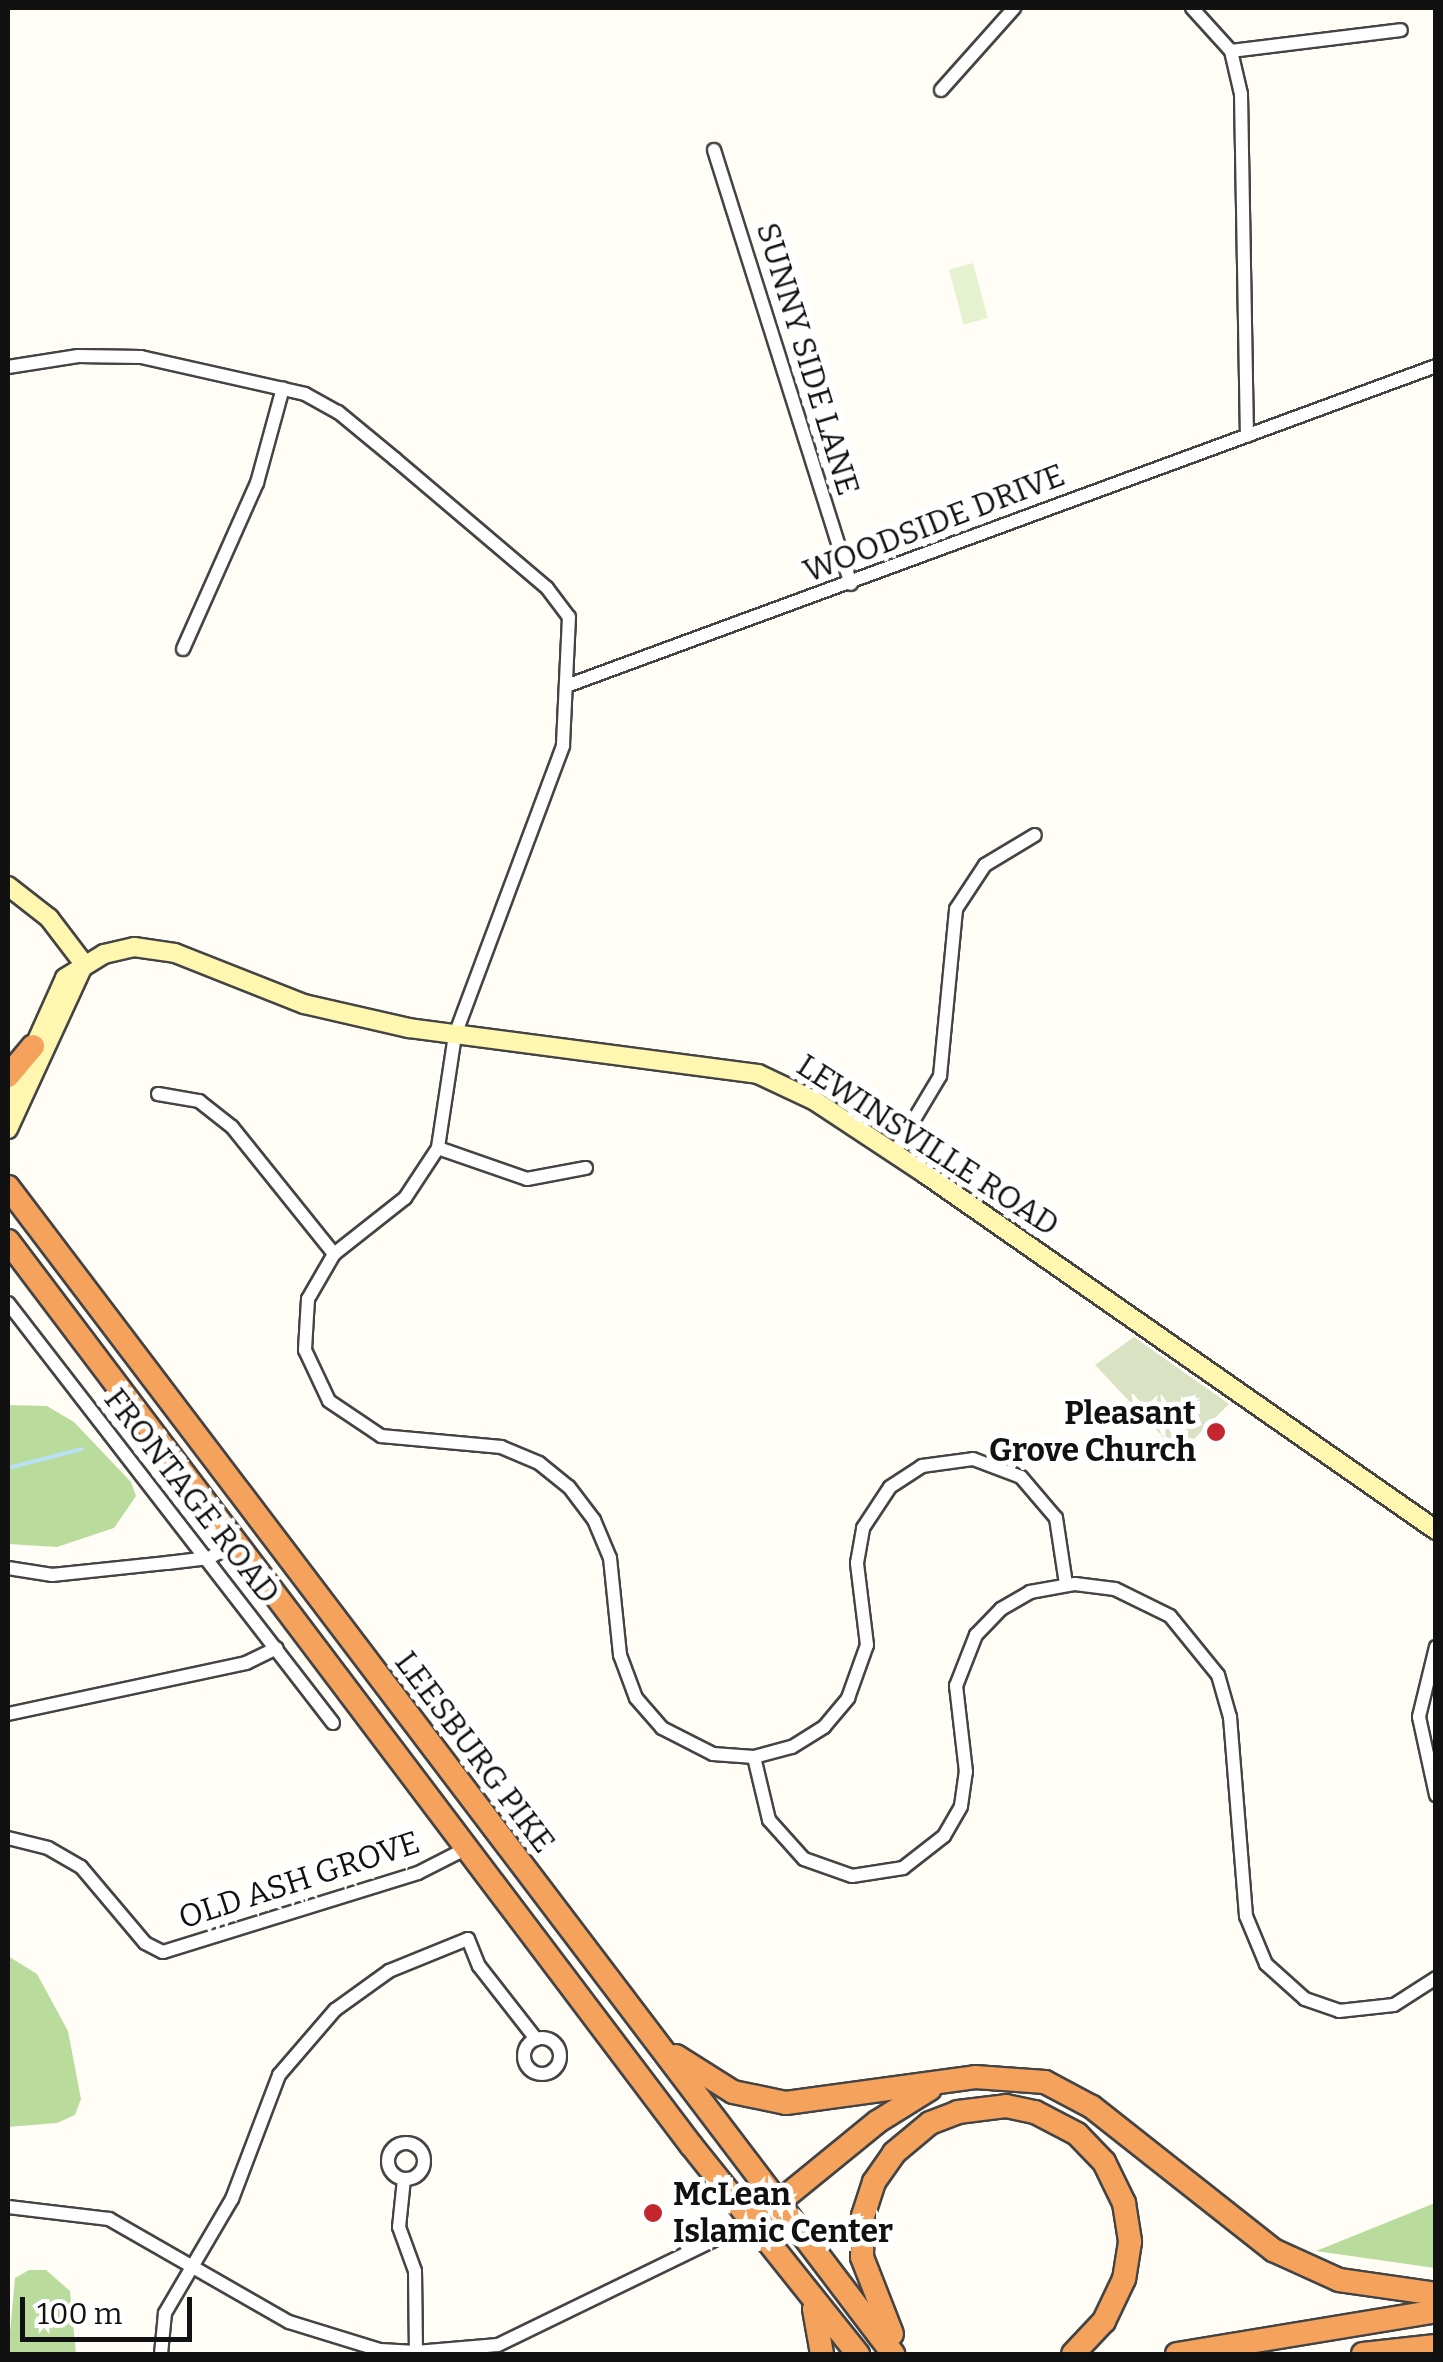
<!DOCTYPE html>
<html>
<head>
<meta charset="utf-8">
<style>
	body { margin:0 }
	#map { position:relative; width:1443px; height:2362px; overflow:hidden; background:#fffdf5; font-family:Bitter,serif }
	div>[style] { position:absolute }
	.forest>* { inset:0; background:#b9dc9c }
	.cemetery>* { inset:0; background:#d9e3c4 }
	.pitch>* { inset:0; background:#e6f2cf; transform-origin:0 0 }
	.stream>* { height:4px; margin:-2px; padding:0 2px; transform-origin:2px; border-radius:2px; background:#b9e0f7 }
	.roads { filter:drop-shadow(2px 0 #444) drop-shadow(-2px 0 #444) drop-shadow(0 2px #444) drop-shadow(0 -2px #444) }
	.street>* { height:12px; margin:-6px; padding:0 6px; transform-origin:6px; border-radius:6px; background:#fff }
	.street>.ring { margin:-6px; padding:0; box-sizing:content-box; background:none; border:12px solid #fff; border-radius:50% }
	.secondary>* { height:18px; margin:-9px; padding:0 9px; transform-origin:9px; border-radius:9px; background:#fff6b0 }
	.highway>* { height:22px; margin:-11px; padding:0 11px; transform-origin:11px; border-radius:11px; background:#f5a25d }
	.dots>* { width:28px; height:28px; translate:-50% -50%; box-sizing:border-box; border:5px solid #fff; border-radius:50% }
	span { translate:-50% -50%; white-space:nowrap; text-align:center; line-height:1.15; -webkit-text-stroke:10px #fff; paint-order:stroke }
	.street-label { font-size:32px; color:#111 }
	.poi-label { font-size:32px; color:#111; font-weight:700 }
	.right { translate:-100% -50%; text-align:right }
	.left { translate:0 -50%; text-align:left }
	.frame { position:absolute; inset:0; border:10px solid #111; pointer-events:none }
	.scale { position:absolute; left:20px; top:2297px; width:172px; height:45px; box-sizing:border-box; border:5px solid #111; border-top:0; padding-left:12px; font-size:30px; line-height:35px; white-space:nowrap; color:#111; -webkit-text-stroke:8px #fff; paint-order:stroke }
</style>
</head>
<body>
<div id="map">
	<div class="forest">
		<div style="clip-path:polygon(8px 1405px,47px 1406px,74px 1422px,131px 1482px,136px 1496px,114px 1528px,57px 1547px,8px 1544px)"></div>
		<div style="clip-path:polygon(8px 1956px,37px 1974px,68px 2031px,81px 2099px,75px 2115px,57px 2123px,8px 2127px)"></div>
		<div style="clip-path:polygon(1435px 2203px,1435px 2268px,1316px 2251px)"></div>
		<div style="clip-path:polygon(29px 2270px,46px 2270px,70px 2291px,76px 2354px,8px 2354px,15px 2278px)"></div>
	</div>
	<div class="cemetery">
		<div style="clip-path:polygon(1134px 1337px,1229px 1404px,1179px 1454px,1095px 1365px)"></div>
	</div>
	<div class="pitch">
		<div style="left:973px;top:263px;width:57px;height:25px;rotate:75deg"></div>
	</div>
	<div class="stream">
		<div style="left:8px;top:1468px;width:76px;rotate:-14.4deg"></div>
		<div style="left:8px;top:2352px;width:3px;rotate:45deg"></div>
	</div>
	<div class="roads">
		<div class="street">
			<div style="left:1192px;top:8px;width:58px;rotate:47.8deg"></div>
			<div style="left:1231px;top:51px;width:44px;rotate:76.9deg"></div>
			<div style="left:1241px;top:94px;width:342px;rotate:89deg"></div>
			<div style="left:1231px;top:51px;width:171px;rotate:-7deg"></div>
			<div style="left:941px;top:90px;width:110px;rotate:-48.3deg"></div>
			<div style="left:714px;top:150px;width:455px;rotate:72.5deg"></div>
			<div style="left:8px;top:367px;width:71px;rotate:-8.9deg"></div>
			<div style="left:78px;top:356px;width:63px;rotate:0.9deg"></div>
			<div style="left:141px;top:357px;width:168px;rotate:12.7deg"></div>
			<div style="left:305px;top:394px;width:38px;rotate:29deg"></div>
			<div style="left:338px;top:412px;width:74px;rotate:39.5deg"></div>
			<div style="left:395px;top:459px;width:199px;rotate:40.3deg"></div>
			<div style="left:547px;top:588px;width:36px;rotate:53deg"></div>
			<div style="left:569px;top:617px;width:129px;rotate:92.7deg"></div>
			<div style="left:563px;top:746px;width:309px;rotate:110.5deg"></div>
			<div style="left:455px;top:1035px;width:114px;rotate:98.6deg"></div>
			<div style="left:438px;top:1148px;width:60px;rotate:123.4deg"></div>
			<div style="left:405px;top:1198px;width:90px;rotate:141.7deg"></div>
			<div style="left:334px;top:1254px;width:52px;rotate:120deg"></div>
			<div style="left:308px;top:1299px;width:51px;rotate:93.4deg"></div>
			<div style="left:305px;top:1350px;width:56px;rotate:64.8deg"></div>
			<div style="left:329px;top:1401px;width:63px;rotate:33.9deg"></div>
			<div style="left:381px;top:1436px;width:121px;rotate:5.2deg"></div>
			<div style="left:501px;top:1447px;width:41px;rotate:22.8deg"></div>
			<div style="left:539px;top:1463px;width:38px;rotate:39deg"></div>
			<div style="left:569px;top:1487px;width:41px;rotate:52.9deg"></div>
			<div style="left:594px;top:1520px;width:41px;rotate:67.2deg"></div>
			<div style="left:610px;top:1558px;width:98px;rotate:84.1deg"></div>
			<div style="left:620px;top:1655px;width:46px;rotate:69.6deg"></div>
			<div style="left:636px;top:1698px;width:40px;rotate:49deg"></div>
			<div style="left:662px;top:1728px;width:57px;rotate:27deg"></div>
			<div style="left:713px;top:1754px;width:41px;rotate:4.2deg"></div>
			<div style="left:754px;top:1757px;width:39px;rotate:-15deg"></div>
			<div style="left:792px;top:1747px;width:38px;rotate:-32deg"></div>
			<div style="left:824px;top:1727px;width:38px;rotate:-50deg"></div>
			<div style="left:848px;top:1698px;width:56px;rotate:-70.3deg"></div>
			<div style="left:867px;top:1645px;width:83px;rotate:-97deg"></div>
			<div style="left:857px;top:1563px;width:36px;rotate:-80deg"></div>
			<div style="left:863px;top:1528px;width:49px;rotate:-56.6deg"></div>
			<div style="left:890px;top:1487px;width:38px;rotate:-33deg"></div>
			<div style="left:922px;top:1466px;width:51px;rotate:-7.8deg"></div>
			<div style="left:973px;top:1459px;width:51px;rotate:20.6deg"></div>
			<div style="left:1021px;top:1477px;width:54px;rotate:49.5deg"></div>
			<div style="left:1056px;top:1518px;width:67px;rotate:81.4deg"></div>
			<div style="left:183px;top:649px;width:182px;rotate:-66deg"></div>
			<div style="left:257px;top:483px;width:98px;rotate:-74.7deg"></div>
			<div style="left:569px;top:685px;width:924px;rotate:-20.2deg"></div>
			<div style="left:158px;top:1094px;width:42px;rotate:9.7deg"></div>
			<div style="left:199px;top:1101px;width:42px;rotate:38.2deg"></div>
			<div style="left:232px;top:1127px;width:163px;rotate:51.2deg"></div>
			<div style="left:438px;top:1148px;width:94px;rotate:19.2deg"></div>
			<div style="left:527px;top:1179px;width:60px;rotate:-10.6deg"></div>
			<div style="left:894px;top:1153px;width:90px;rotate:-59.1deg"></div>
			<div style="left:940px;top:1076px;width:168px;rotate:-84.5deg"></div>
			<div style="left:956px;top:909px;width:53px;rotate:-56.6deg"></div>
			<div style="left:985px;top:865px;width:58px;rotate:-31deg"></div>
			<div style="left:8px;top:1303px;width:531px;rotate:52.27deg"></div>
			<div style="left:8px;top:1568px;width:45px;rotate:9deg"></div>
			<div style="left:52px;top:1575px;width:116px;rotate:-6deg"></div>
			<div style="left:167px;top:1563px;width:42px;rotate:-6.8deg"></div>
			<div style="left:209px;top:1558px;width:33px;rotate:-29deg"></div>
			<div style="left:1436px;top:1647px;width:72px;rotate:103.7deg"></div>
			<div style="left:1419px;top:1717px;width:80px;rotate:77.7deg"></div>
			<div style="left:8px;top:1714px;width:243px;rotate:-12.1deg"></div>
			<div style="left:246px;top:1663px;width:34px;rotate:-26deg"></div>
			<div style="left:754px;top:1757px;width:65px;rotate:76.6deg"></div>
			<div style="left:769px;top:1820px;width:52px;rotate:48.1deg"></div>
			<div style="left:804px;top:1859px;width:51px;rotate:19.5deg"></div>
			<div style="left:852px;top:1876px;width:52px;rotate:-8.9deg"></div>
			<div style="left:903px;top:1868px;width:52px;rotate:-38deg"></div>
			<div style="left:944px;top:1836px;width:34px;rotate:-60deg"></div>
			<div style="left:961px;top:1806px;width:34px;rotate:-82deg"></div>
			<div style="left:966px;top:1772px;width:87px;rotate:-96.6deg"></div>
			<div style="left:956px;top:1686px;width:55px;rotate:-68.6deg"></div>
			<div style="left:976px;top:1635px;width:36px;rotate:-46deg"></div>
			<div style="left:1001px;top:1609px;width:34px;rotate:-30deg"></div>
			<div style="left:1030px;top:1592px;width:46px;rotate:-10.1deg"></div>
			<div style="left:1075px;top:1584px;width:40px;rotate:7.1deg"></div>
			<div style="left:1115px;top:1589px;width:61px;rotate:26.1deg"></div>
			<div style="left:1170px;top:1616px;width:76px;rotate:50.9deg"></div>
			<div style="left:1218px;top:1675px;width:44px;rotate:74.1deg"></div>
			<div style="left:1230px;top:1717px;width:200px;rotate:85.4deg"></div>
			<div style="left:1246px;top:1916px;width:52px;rotate:67.4deg"></div>
			<div style="left:1266px;top:1964px;width:52px;rotate:41.9deg"></div>
			<div style="left:1305px;top:1999px;width:36px;rotate:19deg"></div>
			<div style="left:1339px;top:2011px;width:55px;rotate:-6.2deg"></div>
			<div style="left:1394px;top:2005px;width:50px;rotate:-32.7deg"></div>
			<div style="left:8px;top:1838px;width:41px;rotate:14deg"></div>
			<div style="left:48px;top:1848px;width:38px;rotate:30deg"></div>
			<div style="left:81px;top:1867px;width:99px;rotate:49.9deg"></div>
			<div style="left:145px;top:1943px;width:20px;rotate:27deg"></div>
			<div style="left:163px;top:1952px;width:267px;rotate:-17.2deg"></div>
			<div style="left:418px;top:1873px;width:57px;rotate:-27deg"></div>
			<div class="ring" style="left:524px;top:2038px;width:24px;height:24px"></div>
			<div class="ring" style="left:388px;top:2143px;width:24px;height:24px"></div>
			<div style="left:404px;top:2179px;width:48px;rotate:95.9deg"></div>
			<div style="left:399px;top:2227px;width:47px;rotate:70deg"></div>
			<div style="left:415px;top:2271px;width:83px;rotate:89.3deg"></div>
			<div style="left:8px;top:2207px;width:102px;rotate:6.8deg"></div>
			<div style="left:109px;top:2219px;width:207px;rotate:29.8deg"></div>
			<div style="left:289px;top:2322px;width:95px;rotate:17.1deg"></div>
			<div style="left:380px;top:2350px;width:36px;rotate:3deg"></div>
			<div style="left:416px;top:2352px;width:82px;rotate:-4.9deg"></div>
			<div style="left:498px;top:2345px;width:281px;rotate:-25.9deg"></div>
			<div style="left:161px;top:2354px;width:41px;rotate:-84.4deg"></div>
			<div style="left:165px;top:2313px;width:132px;rotate:-59.6deg"></div>
			<div style="left:232px;top:2199px;width:133px;rotate:-69.2deg"></div>
			<div style="left:279px;top:2075px;width:86px;rotate:-49.3deg"></div>
			<div style="left:335px;top:2010px;width:67px;rotate:-35.8deg"></div>
			<div style="left:389px;top:1971px;width:85px;rotate:-22.1deg"></div>
			<div style="left:468px;top:1939px;width:29px;rotate:68deg"></div>
			<div style="left:479px;top:1966px;width:93px;rotate:52deg"></div>
		</div>
		<div class="secondary">
			<div style="left:8px;top:886px;width:52px;rotate:38deg"></div>
			<div style="left:49px;top:918px;width:58px;rotate:52.7deg"></div>
			<div style="left:8px;top:1105px;width:139px;rotate:-65.8deg"></div>
			<div style="left:65px;top:978px;width:46px;rotate:-31.6deg"></div>
			<div style="left:104px;top:954px;width:31px;rotate:-13deg"></div>
			<div style="left:134px;top:947px;width:41px;rotate:8.3deg"></div>
			<div style="left:175px;top:953px;width:139px;rotate:21.6deg"></div>
			<div style="left:304px;top:1004px;width:108px;rotate:12.9deg"></div>
			<div style="left:409px;top:1028px;width:352px;rotate:7.5deg"></div>
			<div style="left:758px;top:1074px;width:63px;rotate:25.3deg"></div>
			<div style="left:815px;top:1101px;width:131px;rotate:33.4deg"></div>
			<div style="left:924px;top:1173px;width:624px;rotate:34.89deg"></div>
			<div style="left:8px;top:1129px;width:182px;rotate:-65.3deg"></div>
		</div>
		<div class="highway">
			<div style="left:8px;top:1076px;width:39px;rotate:-50deg"></div>
			<div style="left:8px;top:1187px;width:1465px;rotate:52.82deg"></div>
			<div style="left:8px;top:1241px;width:1133px;rotate:52.93deg"></div>
			<div style="left:691px;top:2145px;width:268px;rotate:51.4deg"></div>
			<div style="left:676px;top:2056px;width:67px;rotate:32.3deg"></div>
			<div style="left:733px;top:2092px;width:54px;rotate:11.7deg"></div>
			<div style="left:786px;top:2103px;width:191px;rotate:-7.8deg"></div>
			<div style="left:975px;top:2077px;width:70px;rotate:4.1deg"></div>
			<div style="left:1045px;top:2082px;width:53px;rotate:28deg"></div>
			<div style="left:1092px;top:2107px;width:231px;rotate:38.3deg"></div>
			<div style="left:1273px;top:2250px;width:72px;rotate:24.4deg"></div>
			<div style="left:1339px;top:2280px;width:98px;rotate:8.2deg"></div>
			<div style="left:768px;top:2211px;width:141px;rotate:-39.2deg"></div>
			<div style="left:877px;top:2122px;width:62px;rotate:-31.9deg"></div>
			<div style="left:814px;top:2309px;width:46px;rotate:79.9deg"></div>
			<div style="left:892px;top:2334px;width:83px;rotate:-111.3deg"></div>
			<div style="left:862px;top:2257px;width:41px;rotate:-88.6deg"></div>
			<div style="left:863px;top:2216px;width:36px;rotate:-72deg"></div>
			<div style="left:874px;top:2182px;width:35px;rotate:-55deg"></div>
			<div style="left:894px;top:2153px;width:47px;rotate:-39.8deg"></div>
			<div style="left:930px;top:2123px;width:30px;rotate:-21deg"></div>
			<div style="left:958px;top:2112px;width:48px;rotate:-7.1deg"></div>
			<div style="left:1006px;top:2106px;width:30px;rotate:12deg"></div>
			<div style="left:1035px;top:2112px;width:47px;rotate:27.6deg"></div>
			<div style="left:1077px;top:2134px;width:39px;rotate:46deg"></div>
			<div style="left:1104px;top:2162px;width:46px;rotate:64deg"></div>
			<div style="left:1124px;top:2203px;width:39px;rotate:81deg"></div>
			<div style="left:1130px;top:2242px;width:37px;rotate:99deg"></div>
			<div style="left:1124px;top:2279px;width:47px;rotate:115.5deg"></div>
			<div style="left:1104px;top:2321px;width:45px;rotate:133.2deg"></div>
			<div style="left:1177px;top:2354px;width:263px;rotate:-9.4deg"></div>
			<div style="left:1363px;top:2354px;width:73px;rotate:-6.3deg"></div>
		</div>
	</div>
	<div class="dots">
		<div style="left:1216px;top:1432px;background:#c4262e"></div>
		<div style="left:653px;top:2213px;background:#c4262e"></div>
	</div>
	<div class="street-label">
		<span style="left:808px;top:359px;rotate:73deg">SUNNY SIDE LANE</span>
		<span style="left:934px;top:523px;rotate:-21deg">WOODSIDE DRIVE</span>
		<span style="left:928px;top:1145px;rotate:33deg">LEWINSVILLE ROAD</span>
		<span style="left:192px;top:1496px;rotate:52deg">FRONTAGE ROAD</span>
		<span style="left:475px;top:1752px;rotate:53deg">LEESBURG PIKE</span>
		<span style="left:299px;top:1880px;rotate:-18deg">OLD ASH GROVE</span>
	</div>
	<div class="poi-label">
		<span class="right" style="left:1196px;top:1432px">Pleasant<br>Grove Church</span>
		<span class="left" style="left:673px;top:2213px">McLean<br>Islamic Center</span>
	</div>
	<div class="frame"></div>
	<div class="scale">100 m</div>
</div>
</body>
</html>
